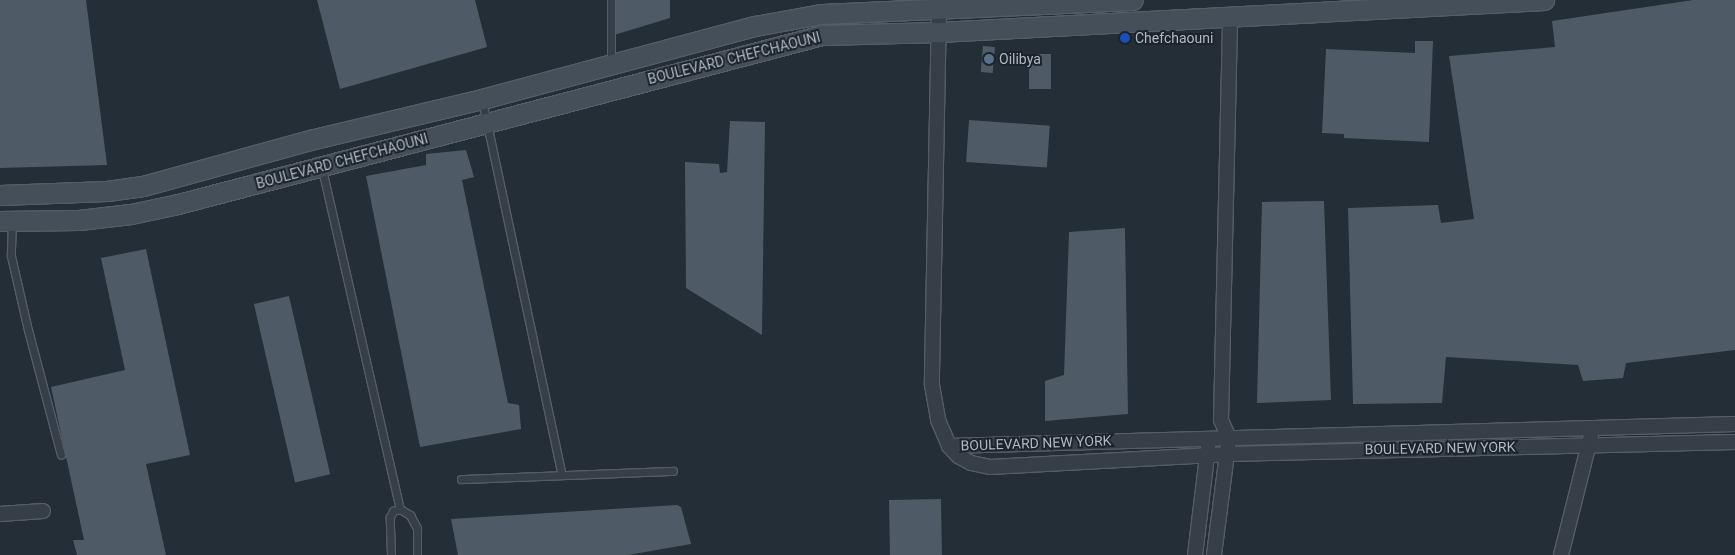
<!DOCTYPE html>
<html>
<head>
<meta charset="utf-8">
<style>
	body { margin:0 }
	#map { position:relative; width:1735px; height:555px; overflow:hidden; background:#232e37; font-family:Roboto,sans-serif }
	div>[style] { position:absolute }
	.building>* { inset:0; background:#4e5a65; transform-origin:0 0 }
	.roads { filter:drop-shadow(1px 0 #545d65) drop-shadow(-1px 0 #545d65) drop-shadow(0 1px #545d65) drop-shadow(0 -1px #545d65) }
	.lane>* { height:7px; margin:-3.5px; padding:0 3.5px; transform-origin:3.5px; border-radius:3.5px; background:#363f47 }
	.street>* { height:14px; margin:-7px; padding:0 7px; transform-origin:7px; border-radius:7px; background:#363f47 }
	.secondary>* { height:19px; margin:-9.5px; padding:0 9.5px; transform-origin:9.5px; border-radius:9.5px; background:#444f5a }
	.dots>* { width:14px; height:14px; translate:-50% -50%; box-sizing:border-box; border:2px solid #1b242c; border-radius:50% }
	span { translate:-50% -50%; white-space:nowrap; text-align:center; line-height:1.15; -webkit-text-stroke:4px #1b242c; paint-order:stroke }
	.poi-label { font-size:14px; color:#b1bac4 }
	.left { translate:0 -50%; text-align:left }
	.street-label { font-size:14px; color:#b1bac4 }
</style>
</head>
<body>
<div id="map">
	<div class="building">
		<div style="clip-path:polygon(0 0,86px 0,107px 165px,0 168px)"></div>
		<div style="clip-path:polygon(317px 0,475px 0,487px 47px,340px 89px)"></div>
		<div style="clip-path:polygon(614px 0,670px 0,670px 18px,614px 35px)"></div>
		<div style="clip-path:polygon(1693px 0,1735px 0,1735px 350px,1626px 363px,1623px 378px,1583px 381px,1578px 365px,1446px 357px,1442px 403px,1353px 404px,1348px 208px,1438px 205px,1441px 223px,1474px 219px,1449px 56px,1555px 47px,1552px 21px)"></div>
		<div style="clip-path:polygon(1415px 41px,1433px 41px,1429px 142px,1344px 138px,1344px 134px,1322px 133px,1326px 49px,1415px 53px)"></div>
		<div style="left:983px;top:46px;width:12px;height:26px;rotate:5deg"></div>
		<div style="left:1029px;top:54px;width:22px;height:35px"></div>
		<div style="left:969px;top:120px;width:81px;height:42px;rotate:4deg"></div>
		<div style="clip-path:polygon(730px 121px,765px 122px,762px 335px,686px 288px,685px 162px,719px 164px,720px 173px,727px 172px)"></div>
		<div style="clip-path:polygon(466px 150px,474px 177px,462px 180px,508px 403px,519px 405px,521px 429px,420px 447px,366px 176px,426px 165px,426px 154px)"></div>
		<div style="clip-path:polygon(1324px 201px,1331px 400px,1257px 403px,1262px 202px)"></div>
		<div style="clip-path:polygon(1125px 228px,1128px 414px,1045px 421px,1045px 381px,1064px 375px,1069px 232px)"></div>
		<div style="clip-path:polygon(146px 249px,190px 455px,146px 464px,166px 555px,77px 555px,73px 540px,84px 540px,51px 387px,125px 370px,101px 258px)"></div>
		<div style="left:289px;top:296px;width:183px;height:36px;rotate:77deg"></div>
		<div style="left:941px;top:499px;width:56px;height:52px;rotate:89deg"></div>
		<div style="clip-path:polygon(677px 505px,681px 507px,691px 544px,628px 555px,458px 555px,451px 519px)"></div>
	</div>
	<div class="roads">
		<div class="lane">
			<div style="left:611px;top:0;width:62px;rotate:90deg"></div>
			<div style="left:482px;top:100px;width:383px;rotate:78deg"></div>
			<div style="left:322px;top:169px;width:349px;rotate:77.1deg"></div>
			<div style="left:12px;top:221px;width:35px;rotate:92deg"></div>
			<div style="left:11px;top:256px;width:76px;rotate:77.1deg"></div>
			<div style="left:28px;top:330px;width:129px;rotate:75.2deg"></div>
			<div style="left:461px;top:479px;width:212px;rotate:-2.2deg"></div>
			<div style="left:391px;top:555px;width:38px;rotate:-92deg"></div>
			<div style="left:390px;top:517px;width:7px;rotate:-63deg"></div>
			<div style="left:393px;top:511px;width:7px;rotate:-16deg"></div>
			<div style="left:400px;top:509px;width:12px;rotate:31deg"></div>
			<div style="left:410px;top:515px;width:15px;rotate:62deg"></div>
			<div style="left:417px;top:528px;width:27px;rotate:90deg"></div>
		</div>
		<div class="street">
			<div style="left:939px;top:9px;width:376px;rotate:91.1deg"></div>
			<div style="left:932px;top:385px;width:36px;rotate:80deg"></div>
			<div style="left:938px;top:420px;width:15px;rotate:67deg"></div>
			<div style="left:944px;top:434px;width:13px;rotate:67deg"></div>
			<div style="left:949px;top:446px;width:13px;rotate:48deg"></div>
			<div style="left:958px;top:456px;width:15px;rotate:28deg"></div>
			<div style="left:971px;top:463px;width:19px;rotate:12deg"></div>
			<div style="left:990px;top:467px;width:237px;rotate:-3.1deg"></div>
			<div style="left:1227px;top:454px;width:508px;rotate:-1.35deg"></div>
			<div style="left:949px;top:446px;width:786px;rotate:-1.6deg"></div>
			<div style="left:0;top:514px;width:43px;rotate:-4deg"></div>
			<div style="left:1195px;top:555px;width:109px;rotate:-83.1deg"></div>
			<div style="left:1214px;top:555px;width:118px;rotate:-82.7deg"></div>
			<div style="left:1229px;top:438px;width:20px;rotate:-114deg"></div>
			<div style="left:1221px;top:420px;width:404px;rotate:-88.7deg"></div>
			<div style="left:1561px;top:555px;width:123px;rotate:-75.9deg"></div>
		</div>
		<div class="secondary">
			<div style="left:0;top:195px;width:107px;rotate:-2.1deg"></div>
			<div style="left:107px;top:191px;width:36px;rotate:-8deg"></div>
			<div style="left:143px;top:186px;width:177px;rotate:-15.4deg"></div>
			<div style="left:314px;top:139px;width:173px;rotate:-13.4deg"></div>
			<div style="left:482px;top:99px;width:283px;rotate:-15deg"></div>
			<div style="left:755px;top:26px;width:67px;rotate:-10.3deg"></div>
			<div style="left:821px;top:14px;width:312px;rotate:-2.6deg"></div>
			<div style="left:0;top:221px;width:79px;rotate:-0.7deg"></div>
			<div style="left:79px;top:220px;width:52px;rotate:-6.6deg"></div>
			<div style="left:131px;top:214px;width:48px;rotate:-12deg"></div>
			<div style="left:178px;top:204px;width:666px;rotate:-14.7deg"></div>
			<div style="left:822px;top:35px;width:117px;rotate:-1.5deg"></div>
			<div style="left:939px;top:32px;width:606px;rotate:-3.03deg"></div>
		</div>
	</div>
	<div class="dots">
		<div style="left:1125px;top:38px;background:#1a4fb4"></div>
		<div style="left:989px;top:59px;background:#5c6f8a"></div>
	</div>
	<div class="poi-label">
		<span class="left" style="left:1135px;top:38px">Chefchaouni</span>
		<span class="left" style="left:999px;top:59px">Oilibya</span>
	</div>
	<div class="street-label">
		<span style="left:734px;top:58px;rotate:-14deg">BOULEVARD CHEFCHAOUNI</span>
		<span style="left:342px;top:161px;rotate:-15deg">BOULEVARD CHEFCHAOUNI</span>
		<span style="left:1036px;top:443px;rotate:-2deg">BOULEVARD NEW YORK</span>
		<span style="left:1440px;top:448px;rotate:-1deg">BOULEVARD NEW YORK</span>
	</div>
</div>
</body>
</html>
